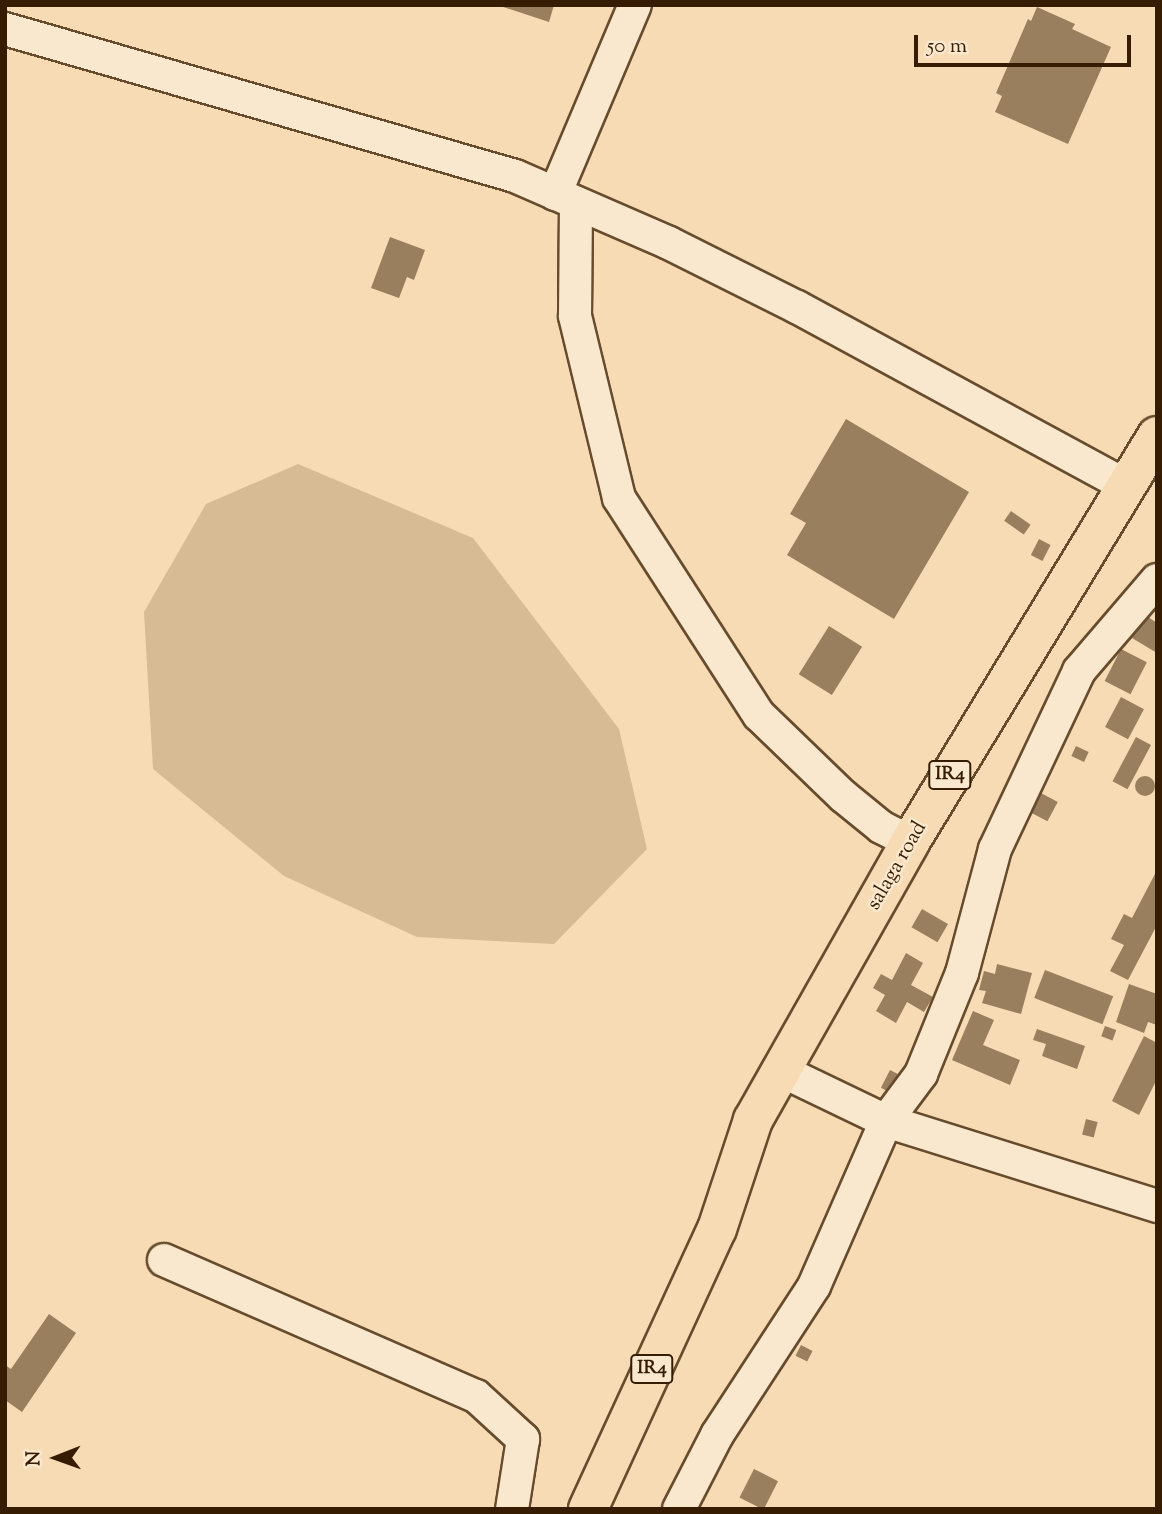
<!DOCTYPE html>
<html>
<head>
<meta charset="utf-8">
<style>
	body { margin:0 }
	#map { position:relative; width:1162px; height:1514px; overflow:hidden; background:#f7dbb4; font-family:"Sorts Mill Goudy",serif }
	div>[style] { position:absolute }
	.green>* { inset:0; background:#d6bb95 }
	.building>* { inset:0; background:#9a7f5e; transform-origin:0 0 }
	.round { border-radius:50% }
	.roads { filter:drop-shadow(2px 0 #664c2d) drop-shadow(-2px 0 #664c2d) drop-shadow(0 2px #664c2d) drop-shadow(0 -2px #664c2d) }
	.minor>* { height:32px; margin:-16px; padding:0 16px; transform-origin:16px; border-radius:16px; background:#fae8ce }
	.primary>* { height:38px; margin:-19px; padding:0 19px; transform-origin:19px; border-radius:19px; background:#f7dbb4 }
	span { translate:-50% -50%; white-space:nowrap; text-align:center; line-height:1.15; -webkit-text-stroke:5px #fae8ce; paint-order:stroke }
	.shield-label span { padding:2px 5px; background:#fae8ce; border:2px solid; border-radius:5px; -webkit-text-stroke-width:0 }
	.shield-label { font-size:19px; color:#361c00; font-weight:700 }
	.street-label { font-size:21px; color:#361c00 }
	.frame { position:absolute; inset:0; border:7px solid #361c00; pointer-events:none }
	.north { position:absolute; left:21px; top:1423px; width:70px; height:70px; -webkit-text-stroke:5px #fae8ce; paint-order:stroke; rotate:269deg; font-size:19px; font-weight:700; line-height:28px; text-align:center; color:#361c00 }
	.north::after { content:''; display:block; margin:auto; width:24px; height:32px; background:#361c00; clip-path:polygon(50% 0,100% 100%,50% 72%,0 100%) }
	.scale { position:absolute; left:914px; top:35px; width:217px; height:32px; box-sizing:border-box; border:4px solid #361c00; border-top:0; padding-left:9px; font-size:21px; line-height:24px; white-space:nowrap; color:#361c00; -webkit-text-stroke:5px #fae8ce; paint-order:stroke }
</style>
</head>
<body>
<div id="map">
	<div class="green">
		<div style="clip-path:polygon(298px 464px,473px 538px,619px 729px,647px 849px,554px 944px,417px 937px,284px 876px,153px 769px,144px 612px,206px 504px)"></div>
	</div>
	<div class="building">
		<div style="clip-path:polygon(497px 5px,554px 5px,549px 22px)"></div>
		<div style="clip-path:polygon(1037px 7px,1075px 24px,1072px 29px,1111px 47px,1068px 144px,995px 112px,1002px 96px,996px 93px,1028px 19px,1031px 21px)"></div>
		<div style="clip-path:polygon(390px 237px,425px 250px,414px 280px,407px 277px,399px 298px,371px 288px)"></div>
		<div style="clip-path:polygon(846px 419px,969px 492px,894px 619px,787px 555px,806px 523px,790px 514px)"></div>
		<div style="left:1011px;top:511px;width:24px;height:12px;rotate:35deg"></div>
		<div style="left:1039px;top:539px;width:13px;height:18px;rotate:27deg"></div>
		<div style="clip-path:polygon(1145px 615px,1157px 623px,1157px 653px,1132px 638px)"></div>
		<div style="left:829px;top:626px;width:39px;height:57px;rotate:32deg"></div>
		<div style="left:1121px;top:649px;width:29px;height:36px;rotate:27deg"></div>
		<div style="left:1121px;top:697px;width:26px;height:34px;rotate:28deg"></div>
		<div style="left:1136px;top:737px;width:17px;height:50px;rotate:28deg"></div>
		<div style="left:1076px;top:746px;width:14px;height:11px;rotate:25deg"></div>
		<div class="round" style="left:1135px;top:776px;width:20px;height:20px"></div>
		<div style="left:1041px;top:793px;width:19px;height:22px;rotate:28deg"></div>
		<div style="clip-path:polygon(1157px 870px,1157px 925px,1128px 980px,1110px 971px,1124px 945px,1111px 939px,1124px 914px,1132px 918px)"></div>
		<div style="left:922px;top:909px;width:30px;height:21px;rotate:30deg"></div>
		<div style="clip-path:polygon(906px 953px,923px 963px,911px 985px,933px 997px,924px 1012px,907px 1002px,896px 1023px,876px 1011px,885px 995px,873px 988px,881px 974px,892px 980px)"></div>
		<div style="clip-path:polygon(997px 964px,1032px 973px,1021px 1014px,982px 1003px,986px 991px,979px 990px,984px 971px,995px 974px)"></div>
		<div style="left:1045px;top:970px;width:73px;height:30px;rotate:21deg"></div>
		<div style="clip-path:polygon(1129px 984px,1157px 994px,1157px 1025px,1148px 1022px,1144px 1033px,1116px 1022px)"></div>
		<div style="clip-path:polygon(973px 1011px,994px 1020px,983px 1045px,1020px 1060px,1010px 1085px,952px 1060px)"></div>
		<div style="left:1105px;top:1026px;width:12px;height:11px;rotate:20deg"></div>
		<div style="clip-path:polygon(1037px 1029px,1085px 1046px,1077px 1069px,1042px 1056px,1046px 1044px,1033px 1040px)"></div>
		<div style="clip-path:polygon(1144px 1036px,1157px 1043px,1157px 1079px,1139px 1115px,1112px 1101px)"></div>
		<div style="left:890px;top:1070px;width:16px;height:20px;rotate:27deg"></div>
		<div style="left:1086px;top:1119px;width:12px;height:16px;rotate:14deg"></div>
		<div style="clip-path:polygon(49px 1314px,76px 1333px,22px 1412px,5px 1400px,5px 1365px,11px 1369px)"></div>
		<div style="left:801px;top:1345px;width:13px;height:12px;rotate:27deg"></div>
		<div style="left:754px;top:1469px;width:27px;height:32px;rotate:27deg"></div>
	</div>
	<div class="roads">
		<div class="minor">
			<div style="left:5px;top:29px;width:531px;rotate:16.08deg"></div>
			<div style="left:515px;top:176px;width:168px;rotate:23.5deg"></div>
			<div style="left:669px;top:243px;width:143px;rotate:26.6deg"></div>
			<div style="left:797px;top:307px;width:375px;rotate:28.5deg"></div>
			<div style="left:555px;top:194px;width:205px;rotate:-67.1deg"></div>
			<div style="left:576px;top:203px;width:113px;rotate:90.5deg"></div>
			<div style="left:575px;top:316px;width:187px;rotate:76.4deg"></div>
			<div style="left:619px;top:498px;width:258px;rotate:57.2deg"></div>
			<div style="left:759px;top:715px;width:117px;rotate:44deg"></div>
			<div style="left:843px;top:796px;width:49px;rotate:39.2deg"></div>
			<div style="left:881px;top:827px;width:33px;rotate:27deg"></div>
			<div style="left:780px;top:1070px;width:118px;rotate:25.7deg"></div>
			<div style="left:886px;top:1121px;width:284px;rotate:17.4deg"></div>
			<div style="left:164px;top:1260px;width:340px;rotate:23.6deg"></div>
			<div style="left:476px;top:1396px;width:64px;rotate:42.5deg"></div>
			<div style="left:523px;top:1439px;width:71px;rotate:98.9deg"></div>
			<div style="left:679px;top:1509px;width:83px;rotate:-62.8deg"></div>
			<div style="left:717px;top:1435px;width:178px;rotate:-56.9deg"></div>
			<div style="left:814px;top:1286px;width:180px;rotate:-66.4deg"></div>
			<div style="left:886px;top:1121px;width:59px;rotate:-53.3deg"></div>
			<div style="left:921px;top:1074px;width:109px;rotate:-67.9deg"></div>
			<div style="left:962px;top:973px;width:128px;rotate:-75.1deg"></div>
			<div style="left:995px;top:849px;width:197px;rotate:-64.7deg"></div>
			<div style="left:1079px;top:671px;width:120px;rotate:-49.4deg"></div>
		</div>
		<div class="primary">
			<div style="left:588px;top:1509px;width:308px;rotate:-65.3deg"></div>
			<div style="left:717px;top:1229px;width:115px;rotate:-71.7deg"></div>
			<div style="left:753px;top:1120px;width:319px;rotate:-60.5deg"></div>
			<div style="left:910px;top:842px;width:475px;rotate:-58.7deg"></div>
		</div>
	</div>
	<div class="shield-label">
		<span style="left:950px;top:775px">IR4</span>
		<span style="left:652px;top:1369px">IR4</span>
	</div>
	<div class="street-label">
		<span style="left:897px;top:866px;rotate:-60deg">salaga road</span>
	</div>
	<div class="frame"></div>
	<div class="north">N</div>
	<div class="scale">50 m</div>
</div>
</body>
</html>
